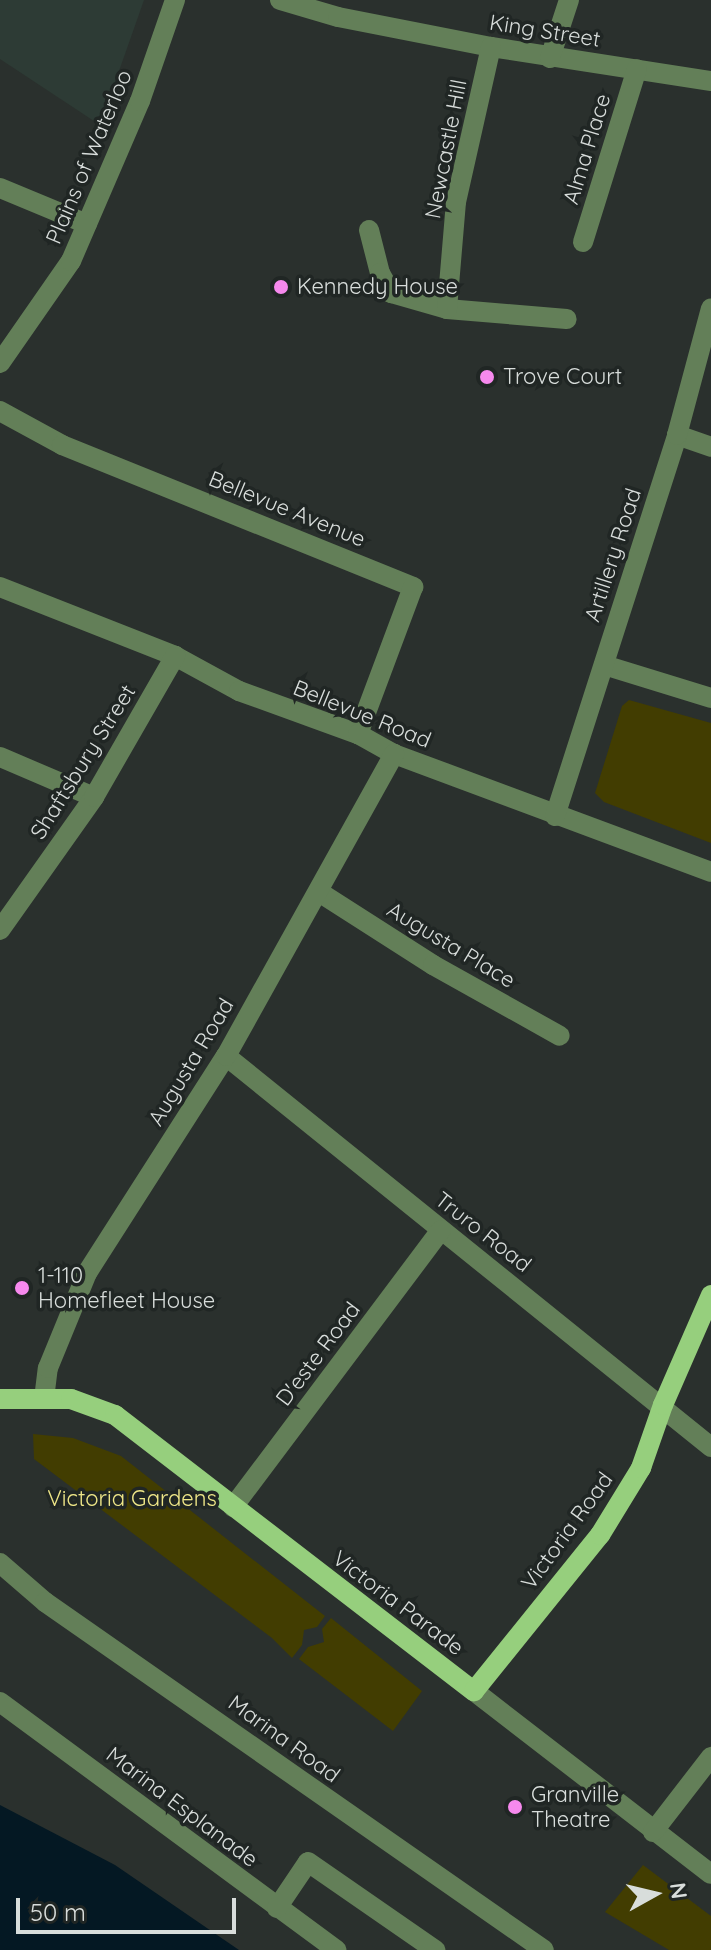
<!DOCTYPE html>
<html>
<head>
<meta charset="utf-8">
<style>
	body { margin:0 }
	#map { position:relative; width:711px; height:1950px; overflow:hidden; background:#2a302d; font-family:Quicksand,sans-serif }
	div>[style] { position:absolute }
	.built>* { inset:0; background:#2d3b35 }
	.green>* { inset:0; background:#423d01 }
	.water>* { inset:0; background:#041823 }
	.minor>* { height:20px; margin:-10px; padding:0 10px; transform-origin:10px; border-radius:10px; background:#637f58 }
	.major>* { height:20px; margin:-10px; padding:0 10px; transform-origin:10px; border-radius:10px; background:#96cf7d }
	.dots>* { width:22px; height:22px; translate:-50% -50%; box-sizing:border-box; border:4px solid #202624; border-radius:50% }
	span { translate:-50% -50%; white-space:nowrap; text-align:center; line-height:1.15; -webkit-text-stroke:7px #202624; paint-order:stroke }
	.street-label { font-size:22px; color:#d8dddb }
	.poi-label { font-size:22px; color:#d8dddb }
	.left { translate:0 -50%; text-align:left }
	.park-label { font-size:22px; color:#efe788 }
	.north { position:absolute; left:615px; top:1854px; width:80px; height:80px; -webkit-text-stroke:6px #202624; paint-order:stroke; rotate:82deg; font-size:22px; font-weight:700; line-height:32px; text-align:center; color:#d8dddb }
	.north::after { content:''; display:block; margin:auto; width:28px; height:36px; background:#d8dddb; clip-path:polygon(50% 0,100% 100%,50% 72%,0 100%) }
	.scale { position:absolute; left:16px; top:1898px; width:220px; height:36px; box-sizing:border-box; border:4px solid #d8dddb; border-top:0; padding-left:10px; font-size:24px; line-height:28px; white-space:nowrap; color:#d8dddb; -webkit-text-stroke:6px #202624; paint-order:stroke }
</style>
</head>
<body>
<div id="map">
	<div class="built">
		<div style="clip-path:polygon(0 0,144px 0,100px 125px,0 59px)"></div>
	</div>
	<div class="green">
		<div style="clip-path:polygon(629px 700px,711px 723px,711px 843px,604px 802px,595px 793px,622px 706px)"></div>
		<div style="clip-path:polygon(33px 1434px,73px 1438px,121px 1456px,325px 1616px,317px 1627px,304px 1630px,302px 1645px,292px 1658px,272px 1638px,34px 1459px)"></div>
		<div style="clip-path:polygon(331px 1618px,422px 1691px,393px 1731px,299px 1659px,308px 1647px,324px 1642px,322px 1629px)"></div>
		<div style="clip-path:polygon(643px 1865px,711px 1916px,711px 1950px,669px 1950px,605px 1912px)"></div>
	</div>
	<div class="water">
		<div style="clip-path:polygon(0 1805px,115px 1865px,239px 1950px,0 1950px)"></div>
	</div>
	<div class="minor">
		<div style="left:280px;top:0;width:60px;rotate:16.3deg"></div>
		<div style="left:338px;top:17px;width:156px;rotate:11.1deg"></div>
		<div style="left:491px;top:47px;width:223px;rotate:8.8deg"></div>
		<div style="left:550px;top:58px;width:61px;rotate:-71.9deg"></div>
		<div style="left:0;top:188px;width:94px;rotate:22.5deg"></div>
		<div style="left:369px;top:230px;width:44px;rotate:75.7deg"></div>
		<div style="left:380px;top:273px;width:23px;rotate:61deg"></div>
		<div style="left:391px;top:293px;width:58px;rotate:15.9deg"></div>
		<div style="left:447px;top:309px;width:120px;rotate:4.8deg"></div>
		<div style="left:583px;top:242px;width:181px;rotate:-72.7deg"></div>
		<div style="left:447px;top:309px;width:107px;rotate:-85.2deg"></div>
		<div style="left:456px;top:202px;width:159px;rotate:-77.3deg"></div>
		<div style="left:0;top:363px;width:124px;rotate:-55.2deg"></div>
		<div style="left:71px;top:261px;width:174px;rotate:-66.7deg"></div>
		<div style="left:140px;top:101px;width:107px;rotate:-70.9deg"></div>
		<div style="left:0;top:411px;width:71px;rotate:28.7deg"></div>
		<div style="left:62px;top:445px;width:379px;rotate:22deg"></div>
		<div style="left:413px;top:587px;width:157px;rotate:110.5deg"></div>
		<div style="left:677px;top:435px;width:36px;rotate:19deg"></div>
		<div style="left:0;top:587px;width:188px;rotate:21.5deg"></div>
		<div style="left:175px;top:656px;width:73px;rotate:28.7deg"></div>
		<div style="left:239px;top:691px;width:127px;rotate:19.9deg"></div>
		<div style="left:358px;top:734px;width:41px;rotate:29.1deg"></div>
		<div style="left:394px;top:754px;width:338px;rotate:20.4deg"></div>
		<div style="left:604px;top:665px;width:112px;rotate:17.1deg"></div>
		<div style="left:0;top:757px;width:102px;rotate:23.1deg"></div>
		<div style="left:555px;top:816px;width:400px;rotate:-72.2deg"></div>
		<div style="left:677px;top:435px;width:131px;rotate:-75deg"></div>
		<div style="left:319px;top:892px;width:135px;rotate:32.6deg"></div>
		<div style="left:433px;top:965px;width:145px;rotate:29.2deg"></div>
		<div style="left:0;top:930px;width:163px;rotate:-54.7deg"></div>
		<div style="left:94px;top:797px;width:163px;rotate:-60.1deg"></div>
		<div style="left:226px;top:1056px;width:623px;rotate:38.88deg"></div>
		<div style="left:44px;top:1399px;width:31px;rotate:-83deg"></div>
		<div style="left:48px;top:1368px;width:103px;rotate:-67.7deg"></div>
		<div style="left:87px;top:1273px;width:258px;rotate:-57.4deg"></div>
		<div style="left:226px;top:1056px;width:346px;rotate:-60.9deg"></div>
		<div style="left:233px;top:1507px;width:346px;rotate:-53.1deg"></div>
		<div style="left:0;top:1563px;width:60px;rotate:40.9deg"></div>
		<div style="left:45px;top:1602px;width:608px;rotate:34.89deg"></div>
		<div style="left:474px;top:1691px;width:299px;rotate:37.7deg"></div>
		<div style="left:0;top:1702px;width:418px;rotate:36.4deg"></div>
		<div style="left:653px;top:1832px;width:95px;rotate:-52.3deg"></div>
		<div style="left:277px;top:1908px;width:55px;rotate:-56deg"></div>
		<div style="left:308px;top:1862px;width:155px;rotate:34.7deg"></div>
	</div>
	<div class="major">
		<div style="left:0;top:1399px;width:71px"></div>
		<div style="left:71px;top:1399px;width:47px;rotate:20deg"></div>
		<div style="left:115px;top:1415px;width:453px;rotate:37.6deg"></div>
		<div style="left:474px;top:1691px;width:201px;rotate:-51.1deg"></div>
		<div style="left:600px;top:1535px;width:79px;rotate:-58.5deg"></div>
		<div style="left:641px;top:1468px;width:67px;rotate:-70.8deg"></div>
		<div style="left:663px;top:1405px;width:120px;rotate:-66.4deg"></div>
	</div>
	<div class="dots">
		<div style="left:281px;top:287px;background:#f689ed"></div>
		<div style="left:487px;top:377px;background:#f689ed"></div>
		<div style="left:22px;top:1288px;background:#f689ed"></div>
		<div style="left:515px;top:1807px;background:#f689ed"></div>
	</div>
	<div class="street-label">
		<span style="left:545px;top:31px;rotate:9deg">King Street</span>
		<span style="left:446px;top:149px;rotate:-79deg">Newcastle Hill</span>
		<span style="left:587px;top:149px;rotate:-73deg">Alma Place</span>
		<span style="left:89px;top:157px;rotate:-67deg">Plains of Waterloo</span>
		<span style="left:287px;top:509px;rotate:22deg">Bellevue Avenue</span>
		<span style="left:613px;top:555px;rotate:-72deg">Artillery Road</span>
		<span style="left:362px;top:714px;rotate:22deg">Bellevue Road</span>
		<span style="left:83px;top:762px;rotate:-58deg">Shaftsbury Street</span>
		<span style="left:451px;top:945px;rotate:31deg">Augusta Place</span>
		<span style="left:191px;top:1062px;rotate:-59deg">Augusta Road</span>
		<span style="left:483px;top:1232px;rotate:38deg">Truro Road</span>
		<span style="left:318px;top:1354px;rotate:-53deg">D'este Road</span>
		<span style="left:567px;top:1531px;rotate:-54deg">Victoria Road</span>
		<span style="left:398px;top:1603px;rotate:37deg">Victoria Parade</span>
		<span style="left:284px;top:1739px;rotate:36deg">Marina Road</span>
		<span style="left:182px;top:1807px;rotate:37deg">Marina Esplanade</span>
	</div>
	<div class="poi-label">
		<span class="left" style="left:297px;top:287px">Kennedy House</span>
		<span class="left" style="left:503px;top:377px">Trove Court</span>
		<span class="left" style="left:38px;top:1288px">1-110<br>Homefleet House</span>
		<span class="left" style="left:531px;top:1807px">Granville<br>Theatre</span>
	</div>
	<div class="park-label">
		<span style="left:132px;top:1499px">Victoria Gardens</span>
	</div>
	<div class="north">N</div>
	<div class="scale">50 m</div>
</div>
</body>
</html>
